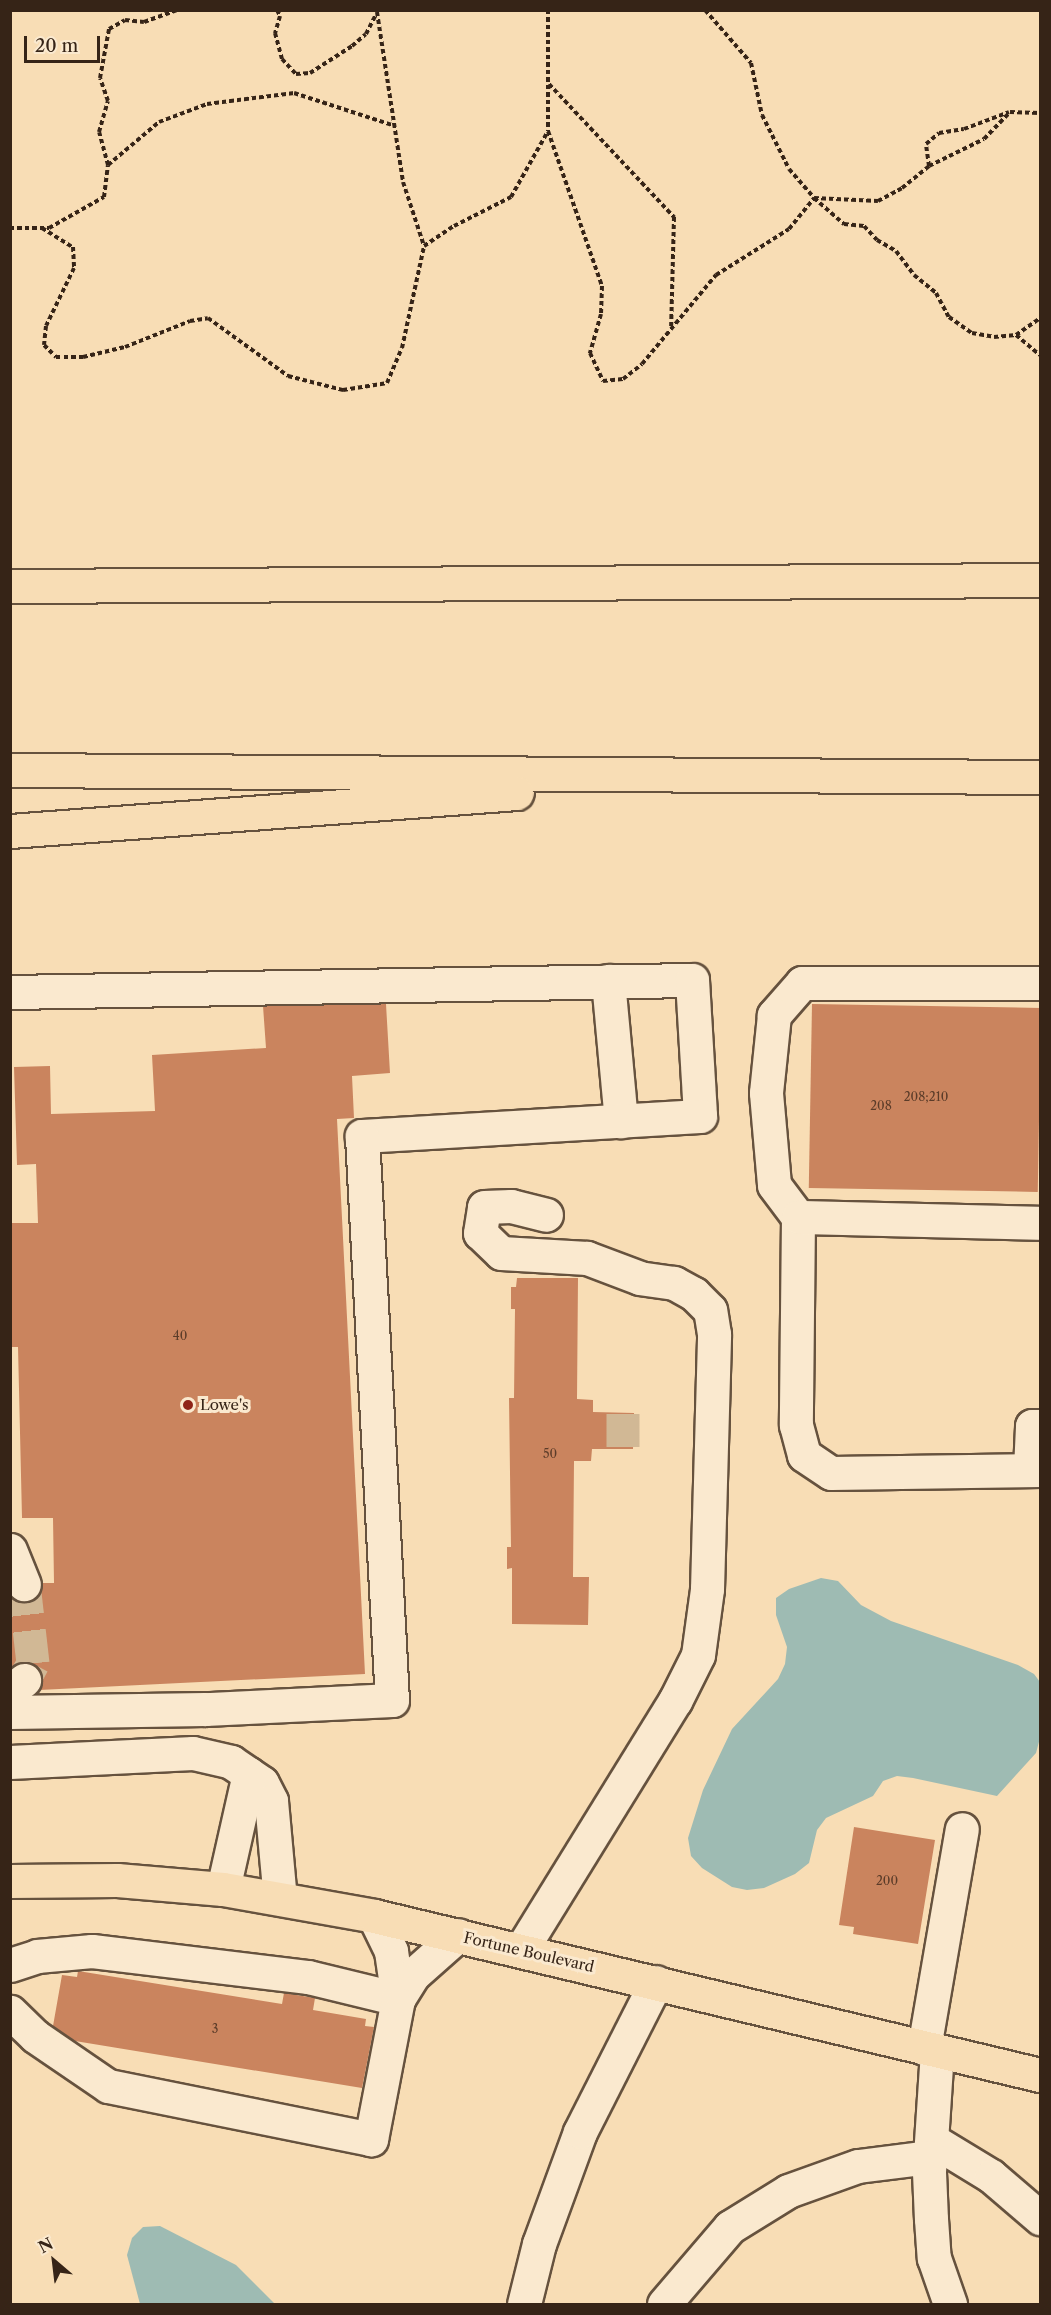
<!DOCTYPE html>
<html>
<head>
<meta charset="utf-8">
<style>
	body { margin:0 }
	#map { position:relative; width:1051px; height:2315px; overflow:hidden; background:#f8ddb5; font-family:"Libre Caslon Text",serif }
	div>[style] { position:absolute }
	.water>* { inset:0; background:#9ebbb3 }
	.building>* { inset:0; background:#ca845e; transform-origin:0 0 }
	.minor-tunnel>* { height:33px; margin-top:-16.5px; transform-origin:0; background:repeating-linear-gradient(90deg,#d1b895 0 33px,transparent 0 49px) }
	.path>* { height:4px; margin-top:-2px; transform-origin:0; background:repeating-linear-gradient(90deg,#362417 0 4.5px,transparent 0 7.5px) }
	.roads { filter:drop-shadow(2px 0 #66523e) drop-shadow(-2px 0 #66523e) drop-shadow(0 2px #66523e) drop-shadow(0 -2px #66523e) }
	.minor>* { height:33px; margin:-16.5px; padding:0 16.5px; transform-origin:16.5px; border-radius:16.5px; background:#fae9cf }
	.major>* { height:33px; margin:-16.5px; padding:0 16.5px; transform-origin:16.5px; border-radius:16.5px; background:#f8ddb5 }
	.highway>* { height:33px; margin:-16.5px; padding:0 16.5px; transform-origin:16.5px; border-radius:16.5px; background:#f8ddb5 }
	.dots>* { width:16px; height:16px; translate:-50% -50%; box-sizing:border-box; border:3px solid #fae9cf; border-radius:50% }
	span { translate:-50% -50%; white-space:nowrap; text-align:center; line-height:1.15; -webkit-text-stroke:6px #fae9cf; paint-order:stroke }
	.number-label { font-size:12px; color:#5b3c29 }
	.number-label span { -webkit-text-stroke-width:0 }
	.poi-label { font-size:15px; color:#362417 }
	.left { translate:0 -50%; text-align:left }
	.street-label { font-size:15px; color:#362417 }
	.frame { position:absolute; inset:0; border:12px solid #362417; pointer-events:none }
	.north { position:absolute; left:24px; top:2231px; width:60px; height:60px; -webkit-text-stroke:4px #fae9cf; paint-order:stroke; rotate:332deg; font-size:16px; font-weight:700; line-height:24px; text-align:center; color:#362417 }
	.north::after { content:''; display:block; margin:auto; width:21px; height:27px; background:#362417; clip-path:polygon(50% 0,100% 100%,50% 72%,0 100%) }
	.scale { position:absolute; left:24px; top:36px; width:76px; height:27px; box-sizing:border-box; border:3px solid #362417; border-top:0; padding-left:8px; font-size:18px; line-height:21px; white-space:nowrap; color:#362417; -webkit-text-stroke:4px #fae9cf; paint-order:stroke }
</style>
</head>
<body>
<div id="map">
	<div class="water">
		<div style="clip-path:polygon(821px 1578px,838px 1581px,861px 1605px,891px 1621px,1018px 1665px,1034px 1674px,1040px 1682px,1040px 1738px,1036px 1753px,997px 1796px,913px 1778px,897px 1776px,883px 1781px,873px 1796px,826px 1818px,817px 1830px,809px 1863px,795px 1874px,764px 1888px,747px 1890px,732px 1887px,702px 1868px,691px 1856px,688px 1838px,703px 1790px,732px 1729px,778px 1679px,785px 1664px,787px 1647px,776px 1615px,776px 1598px,789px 1589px)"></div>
		<div style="clip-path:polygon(160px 2226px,236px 2265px,275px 2304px,140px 2304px,127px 2255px,132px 2238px,143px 2227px)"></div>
	</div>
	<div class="building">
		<div style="clip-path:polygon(386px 1004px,390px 1073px,352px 1076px,354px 1118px,337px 1119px,365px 1674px,39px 1690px,43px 1678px,38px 1668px,22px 1661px,10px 1667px,10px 1596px,21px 1602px,31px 1601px,39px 1595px,42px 1583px,54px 1583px,53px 1518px,22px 1518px,18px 1347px,11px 1347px,10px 1223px,38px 1223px,36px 1164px,17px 1165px,14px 1067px,50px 1066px,51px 1114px,155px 1111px,152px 1055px,266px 1048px,263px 1006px)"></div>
		<div style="left:812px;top:1004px;width:229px;height:184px;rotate:1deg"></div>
		<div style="clip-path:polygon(517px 1278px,578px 1278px,577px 1399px,593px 1400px,593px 1412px,634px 1413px,633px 1449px,592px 1449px,591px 1461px,574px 1461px,573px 1577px,589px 1577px,588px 1625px,512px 1624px,512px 1568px,507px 1569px,507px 1547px,511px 1547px,509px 1398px,514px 1398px,515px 1309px,511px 1309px,511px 1287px,516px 1287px)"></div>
		<div style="clip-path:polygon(854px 1827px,935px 1840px,918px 1944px,853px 1934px,854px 1927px,839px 1925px)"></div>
		<div style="clip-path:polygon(78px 1971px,282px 2004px,284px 1993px,315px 1998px,313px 2010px,366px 2019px,365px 2026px,374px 2027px,362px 2088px,75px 2041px,53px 2026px,62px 1975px,77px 1977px)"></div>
	</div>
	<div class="minor-tunnel">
		<div style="left:623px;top:1413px;width:36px;rotate:90deg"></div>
		<div style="left:24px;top:1680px;width:19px;rotate:-62deg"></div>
		<div style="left:33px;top:1663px;width:80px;rotate:-96.5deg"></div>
	</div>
	<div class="path">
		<div style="left:277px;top:10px;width:7px;rotate:63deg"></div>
		<div style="left:280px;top:16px;width:18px;rotate:106deg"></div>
		<div style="left:275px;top:33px;width:27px;rotate:75deg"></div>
		<div style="left:282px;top:59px;width:21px;rotate:47deg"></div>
		<div style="left:296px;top:74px;width:14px;rotate:-4deg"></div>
		<div style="left:310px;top:73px;width:50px;rotate:-32.7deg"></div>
		<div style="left:352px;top:46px;width:18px;rotate:-41deg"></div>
		<div style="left:366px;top:34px;width:22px;rotate:-63deg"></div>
		<div style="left:548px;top:10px;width:121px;rotate:90deg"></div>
		<div style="left:548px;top:131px;width:164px;rotate:70.8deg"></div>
		<div style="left:602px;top:286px;width:28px;rotate:92deg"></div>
		<div style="left:601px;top:314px;width:41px;rotate:105.8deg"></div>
		<div style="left:590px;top:353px;width:31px;rotate:65deg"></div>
		<div style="left:603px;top:381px;width:20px;rotate:-6deg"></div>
		<div style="left:623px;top:379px;width:24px;rotate:-38deg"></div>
		<div style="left:642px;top:364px;width:116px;rotate:-50.3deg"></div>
		<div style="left:716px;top:275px;width:86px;rotate:-32.2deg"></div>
		<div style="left:789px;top:229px;width:40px;rotate:-51deg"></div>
		<div style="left:814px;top:198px;width:40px;rotate:41deg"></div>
		<div style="left:844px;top:224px;width:20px;rotate:6deg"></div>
		<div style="left:864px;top:226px;width:19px;rotate:47deg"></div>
		<div style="left:877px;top:240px;width:22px;rotate:30deg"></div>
		<div style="left:896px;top:251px;width:30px;rotate:53deg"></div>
		<div style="left:914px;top:275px;width:28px;rotate:39deg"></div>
		<div style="left:936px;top:293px;width:27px;rotate:62deg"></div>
		<div style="left:949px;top:317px;width:28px;rotate:35deg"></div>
		<div style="left:972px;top:333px;width:22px;rotate:10deg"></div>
		<div style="left:994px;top:337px;width:22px;rotate:-5deg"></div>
		<div style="left:1016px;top:335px;width:31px;rotate:40deg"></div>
		<div style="left:705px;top:10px;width:70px;rotate:49deg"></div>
		<div style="left:751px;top:63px;width:53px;rotate:78.1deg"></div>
		<div style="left:762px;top:115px;width:60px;rotate:63.4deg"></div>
		<div style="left:789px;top:169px;width:38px;rotate:49deg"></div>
		<div style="left:814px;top:198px;width:64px;rotate:2.7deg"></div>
		<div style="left:878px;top:201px;width:27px;rotate:-28deg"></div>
		<div style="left:902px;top:188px;width:35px;rotate:-39deg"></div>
		<div style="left:929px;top:166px;width:61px;rotate:-26.1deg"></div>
		<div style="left:984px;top:139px;width:37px;rotate:-46deg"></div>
		<div style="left:1010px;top:112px;width:30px;rotate:2deg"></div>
		<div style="left:377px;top:12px;width:172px;rotate:81.3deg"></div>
		<div style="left:403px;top:182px;width:67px;rotate:71.8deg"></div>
		<div style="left:549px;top:84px;width:183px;rotate:46.8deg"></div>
		<div style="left:674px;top:217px;width:112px;rotate:91.5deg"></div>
		<div style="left:108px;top:165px;width:67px;rotate:-40.1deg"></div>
		<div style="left:159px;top:122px;width:51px;rotate:-20.6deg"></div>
		<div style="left:207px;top:104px;width:88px;rotate:-7.2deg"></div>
		<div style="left:294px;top:93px;width:106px;rotate:18.1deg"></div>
		<div style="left:929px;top:166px;width:22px;rotate:-98deg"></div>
		<div style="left:926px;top:144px;width:17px;rotate:-40deg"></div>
		<div style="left:939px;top:133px;width:25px;rotate:-9deg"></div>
		<div style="left:964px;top:129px;width:48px;rotate:-20.7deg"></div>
		<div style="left:10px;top:228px;width:39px"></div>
		<div style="left:49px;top:228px;width:63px;rotate:-29.4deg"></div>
		<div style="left:104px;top:197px;width:32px;rotate:-83deg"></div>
		<div style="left:108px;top:165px;width:34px;rotate:-105deg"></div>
		<div style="left:99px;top:132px;width:32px;rotate:-74deg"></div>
		<div style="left:108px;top:101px;width:24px;rotate:-109deg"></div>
		<div style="left:100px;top:78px;width:50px;rotate:-79.6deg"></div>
		<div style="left:109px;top:29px;width:18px;rotate:-29deg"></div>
		<div style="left:125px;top:20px;width:19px;rotate:6deg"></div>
		<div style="left:144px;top:22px;width:35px;rotate:-20deg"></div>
		<div style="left:42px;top:228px;width:36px;rotate:32deg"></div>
		<div style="left:73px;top:247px;width:21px;rotate:87deg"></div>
		<div style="left:74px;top:268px;width:64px;rotate:115.8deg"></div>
		<div style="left:46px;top:326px;width:19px;rotate:96deg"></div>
		<div style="left:44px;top:345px;width:17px;rotate:45deg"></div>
		<div style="left:56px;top:357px;width:27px"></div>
		<div style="left:83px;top:357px;width:43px;rotate:-13.4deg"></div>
		<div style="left:125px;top:347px;width:70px;rotate:-21.8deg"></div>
		<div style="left:190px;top:321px;width:18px;rotate:-9deg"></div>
		<div style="left:208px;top:318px;width:99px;rotate:35.9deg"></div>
		<div style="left:288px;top:376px;width:57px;rotate:14.3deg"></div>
		<div style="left:343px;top:390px;width:45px;rotate:-9deg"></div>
		<div style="left:387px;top:383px;width:38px;rotate:-67deg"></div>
		<div style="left:402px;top:348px;width:104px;rotate:-77.8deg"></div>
		<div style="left:424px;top:246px;width:36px;rotate:-34deg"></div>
		<div style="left:454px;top:226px;width:64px;rotate:-27deg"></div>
		<div style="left:511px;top:197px;width:76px;rotate:-60.7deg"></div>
		<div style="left:1016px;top:335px;width:29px;rotate:-35deg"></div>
	</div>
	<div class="roads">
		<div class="minor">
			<div style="left:608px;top:981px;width:141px;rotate:84.7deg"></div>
			<div style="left:1040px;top:983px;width:238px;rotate:180deg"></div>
			<div style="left:802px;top:983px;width:43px;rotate:131.2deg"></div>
			<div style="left:774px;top:1015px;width:78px;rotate:95.9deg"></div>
			<div style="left:766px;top:1093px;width:92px;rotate:85deg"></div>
			<div style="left:774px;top:1185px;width:40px;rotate:53deg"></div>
			<div style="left:798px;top:1217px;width:208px;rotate:90.6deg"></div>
			<div style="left:796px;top:1425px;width:31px;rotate:75deg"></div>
			<div style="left:804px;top:1455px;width:32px;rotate:34deg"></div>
			<div style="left:831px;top:1473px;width:209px;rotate:-0.8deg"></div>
			<div style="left:10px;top:992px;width:682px;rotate:-1.01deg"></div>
			<div style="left:692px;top:980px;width:136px;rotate:86.6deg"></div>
			<div style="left:700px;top:1116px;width:339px;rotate:176.6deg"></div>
			<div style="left:362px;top:1136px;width:565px;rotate:86.96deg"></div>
			<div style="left:392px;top:1700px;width:187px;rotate:177.2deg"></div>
			<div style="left:205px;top:1709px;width:195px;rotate:179.1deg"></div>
			<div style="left:798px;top:1217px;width:242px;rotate:1.4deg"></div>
			<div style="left:1030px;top:1469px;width:43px;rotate:-87.3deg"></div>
			<div style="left:1032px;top:1426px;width:8px"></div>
			<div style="left:10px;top:1550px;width:37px;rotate:68deg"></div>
			<div style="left:10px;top:1691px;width:18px;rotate:-38deg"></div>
			<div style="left:10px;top:1762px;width:183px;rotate:-2.8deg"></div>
			<div style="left:193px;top:1753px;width:39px;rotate:13deg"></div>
			<div style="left:231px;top:1762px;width:37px;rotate:34deg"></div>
			<div style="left:262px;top:1783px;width:20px;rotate:63deg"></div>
			<div style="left:271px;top:1801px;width:98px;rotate:84.8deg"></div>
			<div style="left:223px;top:1889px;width:118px;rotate:-77.3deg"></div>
			<div style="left:374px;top:1916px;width:39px;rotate:64deg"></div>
			<div style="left:391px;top:1951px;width:49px;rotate:81.7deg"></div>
			<div style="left:521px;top:1950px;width:293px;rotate:-58.3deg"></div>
			<div style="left:675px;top:1701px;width:51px;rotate:-63.4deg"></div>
			<div style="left:698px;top:1655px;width:67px;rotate:-82.2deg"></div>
			<div style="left:707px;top:1589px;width:255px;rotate:-88.4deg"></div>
			<div style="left:714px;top:1334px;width:24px;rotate:-99deg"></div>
			<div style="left:710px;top:1310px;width:23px;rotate:-135deg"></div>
			<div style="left:694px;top:1294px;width:23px;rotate:-151deg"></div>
			<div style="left:674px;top:1283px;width:34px;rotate:-172deg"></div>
			<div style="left:640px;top:1278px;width:57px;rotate:-159.3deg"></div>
			<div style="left:587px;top:1258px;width:86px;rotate:-176.7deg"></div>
			<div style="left:501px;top:1253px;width:29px;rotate:-136deg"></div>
			<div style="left:480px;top:1233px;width:26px;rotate:-81deg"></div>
			<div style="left:484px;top:1207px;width:27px;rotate:-2deg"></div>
			<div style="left:511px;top:1206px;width:36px;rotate:14deg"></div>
			<div style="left:10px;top:1965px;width:28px;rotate:-18deg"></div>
			<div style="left:37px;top:1956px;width:55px;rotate:-5.2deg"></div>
			<div style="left:92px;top:1951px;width:218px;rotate:6.9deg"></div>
			<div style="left:308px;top:1977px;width:93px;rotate:13.7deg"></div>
			<div style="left:398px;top:1999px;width:143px;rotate:100.9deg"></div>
			<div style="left:371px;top:2139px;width:268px;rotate:-168.6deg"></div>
			<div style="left:108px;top:2086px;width:88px;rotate:-145.6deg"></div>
			<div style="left:35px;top:2036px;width:35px;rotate:-136deg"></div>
			<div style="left:398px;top:1999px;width:28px;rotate:-58deg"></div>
			<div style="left:413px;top:1975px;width:60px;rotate:-41.6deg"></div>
			<div style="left:924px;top:2048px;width:222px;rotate:-80.2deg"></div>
			<div style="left:937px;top:2051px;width:121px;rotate:93.8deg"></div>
			<div style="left:929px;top:2172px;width:47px;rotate:87.6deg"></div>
			<div style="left:931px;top:2219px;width:39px;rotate:86deg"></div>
			<div style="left:934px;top:2258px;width:49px;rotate:70.8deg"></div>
			<div style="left:932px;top:2140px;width:69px;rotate:31.4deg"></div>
			<div style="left:991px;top:2176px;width:65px;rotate:40.6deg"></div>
			<div style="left:524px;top:2304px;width:62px;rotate:-76deg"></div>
			<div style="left:539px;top:2244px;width:119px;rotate:-69.9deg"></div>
			<div style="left:580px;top:2132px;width:168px;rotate:-63.1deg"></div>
			<div style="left:664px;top:2304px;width:101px;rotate:-49.4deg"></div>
			<div style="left:730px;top:2227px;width:68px;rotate:-31.8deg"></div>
			<div style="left:788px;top:2191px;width:74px;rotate:-19.7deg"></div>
			<div style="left:858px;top:2166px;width:73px;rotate:-7.1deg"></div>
		</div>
		<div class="major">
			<div style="left:10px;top:1881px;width:107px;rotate:-0.5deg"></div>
			<div style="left:117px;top:1880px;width:106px;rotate:4.9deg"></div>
			<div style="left:223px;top:1889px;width:153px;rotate:10.1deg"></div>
			<div style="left:374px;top:1916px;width:685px;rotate:13.43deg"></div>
		</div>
		<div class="highway">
			<div style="left:10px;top:586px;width:1030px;rotate:-0.33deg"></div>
			<div style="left:10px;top:770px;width:1030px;rotate:0.39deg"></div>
			<div style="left:10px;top:831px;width:508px;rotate:-4.29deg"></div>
		</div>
	</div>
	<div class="dots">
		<div style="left:188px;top:1405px;background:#8f2418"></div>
	</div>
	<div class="number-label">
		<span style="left:926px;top:1097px">208;210</span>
		<span style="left:881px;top:1106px">208</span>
		<span style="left:180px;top:1336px">40</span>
		<span style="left:550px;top:1454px">50</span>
		<span style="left:887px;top:1881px">200</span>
		<span style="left:215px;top:2029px">3</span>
	</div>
	<div class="poi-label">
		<span class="left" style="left:200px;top:1405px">Lowe's</span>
	</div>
	<div class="street-label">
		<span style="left:529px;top:1952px;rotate:13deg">Fortune Boulevard</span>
	</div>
	<div class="frame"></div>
	<div class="north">N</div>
	<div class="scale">20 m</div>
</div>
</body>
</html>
